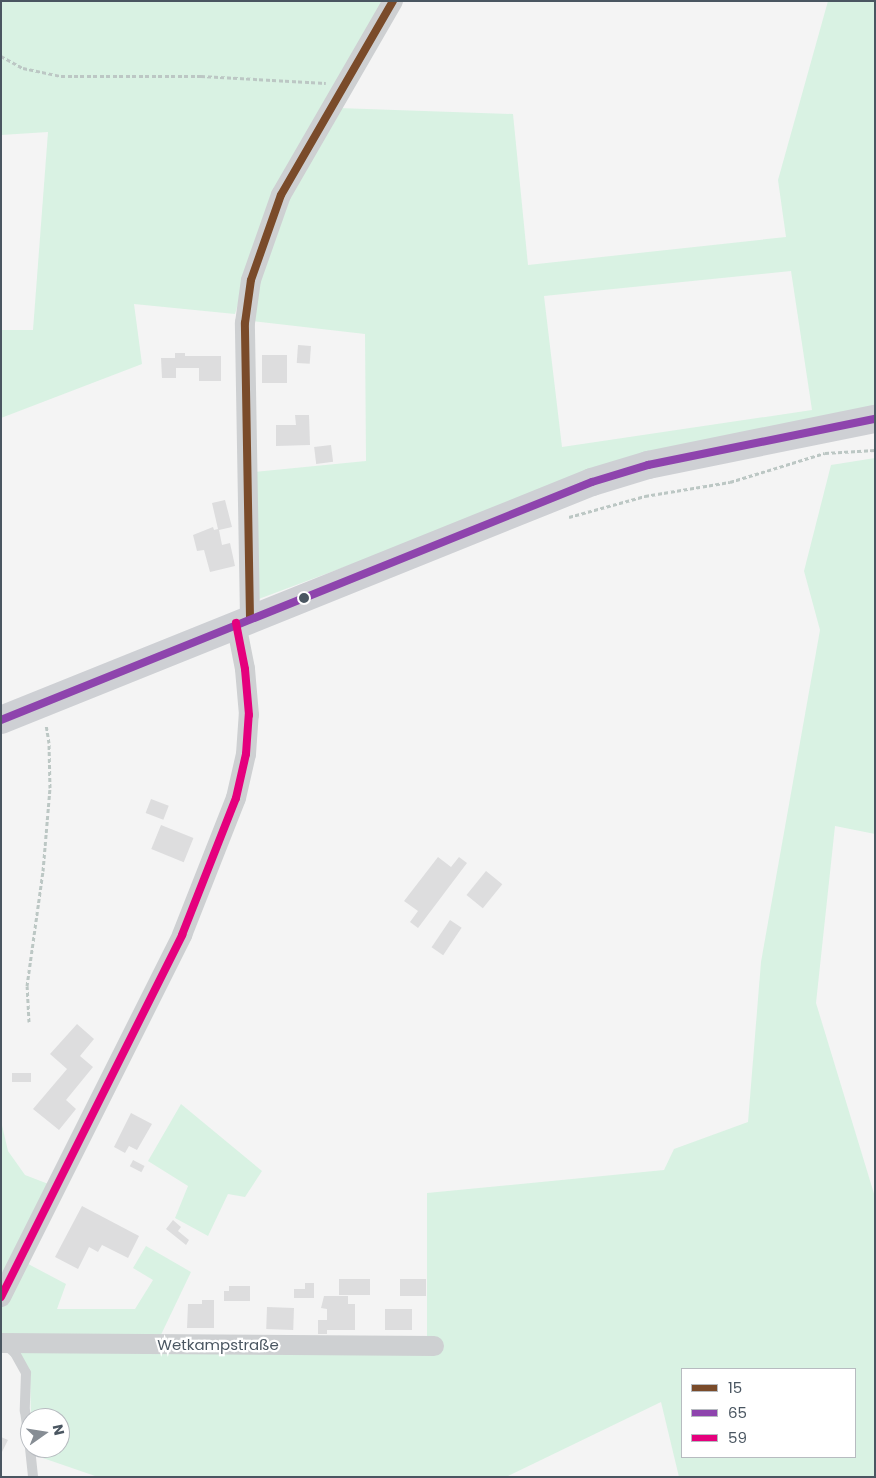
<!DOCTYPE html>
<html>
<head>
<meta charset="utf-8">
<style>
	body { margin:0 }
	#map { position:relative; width:876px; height:1478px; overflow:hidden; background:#f4f4f4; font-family:Poppins,sans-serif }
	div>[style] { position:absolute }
	.green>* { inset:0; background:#d9f2e3 }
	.building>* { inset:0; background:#ddddde; transform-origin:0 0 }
	.path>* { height:3px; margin-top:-1.5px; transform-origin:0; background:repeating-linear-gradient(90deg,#bcc7c4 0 4px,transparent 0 6.5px) }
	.lane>* { height:10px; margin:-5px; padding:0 5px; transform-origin:5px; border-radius:5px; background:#ced0d2 }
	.street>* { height:20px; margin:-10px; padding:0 10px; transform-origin:10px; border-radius:10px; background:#ced0d2 }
	.secondary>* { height:28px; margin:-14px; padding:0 14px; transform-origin:14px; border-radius:14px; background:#ced0d4 }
	.bus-1>* { height:8px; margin:-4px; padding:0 4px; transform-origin:4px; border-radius:4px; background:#7a4b2a }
	.bus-2>* { height:8px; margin:-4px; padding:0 4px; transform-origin:4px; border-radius:4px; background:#8e44ad }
	.bus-3>* { height:8px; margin:-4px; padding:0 4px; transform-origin:4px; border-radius:4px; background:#e5007d }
	.dots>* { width:14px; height:14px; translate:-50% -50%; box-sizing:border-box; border:2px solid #fff; border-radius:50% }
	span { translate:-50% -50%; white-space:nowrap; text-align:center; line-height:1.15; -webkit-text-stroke:4.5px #fff; paint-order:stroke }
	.street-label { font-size:15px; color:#4a5661 }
	.frame { position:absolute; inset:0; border:2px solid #4a5661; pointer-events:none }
	.legend { position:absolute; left:681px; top:1368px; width:175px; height:90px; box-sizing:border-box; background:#fff; border:1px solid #b7bbc0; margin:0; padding:6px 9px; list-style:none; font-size:15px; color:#4a5661 }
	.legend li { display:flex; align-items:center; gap:10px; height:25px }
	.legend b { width:25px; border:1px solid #b7bbc0 }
	.north { position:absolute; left:20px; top:1408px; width:50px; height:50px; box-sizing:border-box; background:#fff; border:1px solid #b7bbc0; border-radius:50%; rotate:77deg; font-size:14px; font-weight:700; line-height:20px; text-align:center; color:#4a5661 }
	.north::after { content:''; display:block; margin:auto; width:18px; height:22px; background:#868d94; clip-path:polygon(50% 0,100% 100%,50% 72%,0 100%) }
</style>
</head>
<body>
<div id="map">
	<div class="green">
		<div style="clip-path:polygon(1px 1px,388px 1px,256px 243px,235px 314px,134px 304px,142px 364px,1px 418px,1px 330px,33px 330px,48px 132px,1px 135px)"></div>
		<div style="clip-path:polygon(evenodd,828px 1px,875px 1px,875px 415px,588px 476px,256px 600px,254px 472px,366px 461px,365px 334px,251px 321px,255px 280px,286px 197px,338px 108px,513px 114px,528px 265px,786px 237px,778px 180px,828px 1px,791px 271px,812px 410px,562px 447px,544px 296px,791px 271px)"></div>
		<div style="clip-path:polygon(evenodd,875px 458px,875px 834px,835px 826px,816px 1003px,875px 1197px,875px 1477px,679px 1477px,661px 1402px,506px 1477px,98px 1477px,37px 1456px,36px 1448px,60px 1448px,60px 1418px,31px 1418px,30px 1372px,18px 1350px,427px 1350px,427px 1193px,664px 1170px,674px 1149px,748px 1122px,761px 962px,820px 630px,804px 571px,831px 465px,875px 458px,682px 1369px,855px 1369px,855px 1457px,682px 1457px,682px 1369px)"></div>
		<div style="clip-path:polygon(181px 1104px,262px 1171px,245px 1197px,228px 1194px,208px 1236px,175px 1218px,188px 1186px,148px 1161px)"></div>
		<div style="clip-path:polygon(1px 1121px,8px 1151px,25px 1175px,51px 1185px,15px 1257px,66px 1284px,57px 1309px,135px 1309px,153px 1280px,133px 1268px,146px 1246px,191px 1272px,158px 1341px,1px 1339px)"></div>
	</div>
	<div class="building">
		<div style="left:298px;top:345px;width:13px;height:18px;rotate:4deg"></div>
		<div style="clip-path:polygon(175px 353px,185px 353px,185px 356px,221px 356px,221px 381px,199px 381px,199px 368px,176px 368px,176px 378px,162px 378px,161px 358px,175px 358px)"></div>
		<div style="left:262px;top:355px;width:25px;height:28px"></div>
		<div style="clip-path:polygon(295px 415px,309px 415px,310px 445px,276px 446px,276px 425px,296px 425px)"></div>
		<div style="left:331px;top:445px;width:17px;height:17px;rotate:83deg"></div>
		<div style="clip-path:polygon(225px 500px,232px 527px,219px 530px,222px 545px,230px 543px,235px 566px,210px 572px,204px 550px,197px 551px,193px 535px,213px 527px,214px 530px,218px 529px,212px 503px)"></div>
		<div style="left:151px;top:799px;width:19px;height:15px;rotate:21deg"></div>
		<div style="left:161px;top:825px;width:35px;height:26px;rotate:22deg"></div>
		<div style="clip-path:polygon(438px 857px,451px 867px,459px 857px,467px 863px,418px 928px,410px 922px,418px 911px,404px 901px)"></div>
		<div style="left:486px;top:871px;width:21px;height:31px;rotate:39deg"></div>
		<div style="left:450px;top:920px;width:14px;height:33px;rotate:34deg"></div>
		<div style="clip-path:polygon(77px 1024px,94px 1039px,80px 1056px,93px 1067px,66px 1100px,76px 1109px,59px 1130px,33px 1109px,67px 1069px,50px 1054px)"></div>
		<div style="left:31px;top:1073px;width:9px;height:19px;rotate:90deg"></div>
		<div style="clip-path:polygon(131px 1113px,152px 1124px,137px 1150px,129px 1146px,125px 1153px,114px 1147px)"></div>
		<div style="left:133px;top:1160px;width:13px;height:7px;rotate:27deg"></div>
		<div style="clip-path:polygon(82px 1206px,139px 1236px,128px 1258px,102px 1245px,98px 1252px,89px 1247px,78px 1269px,55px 1257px)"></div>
		<div style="clip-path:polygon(173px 1220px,181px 1227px,178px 1231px,189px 1240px,186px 1245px,166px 1229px)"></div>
		<div style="left:339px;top:1279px;width:31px;height:16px"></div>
		<div style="left:400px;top:1279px;width:26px;height:17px"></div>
		<div style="clip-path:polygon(305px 1283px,314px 1283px,314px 1298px,294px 1298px,294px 1289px,305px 1289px)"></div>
		<div style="clip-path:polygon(229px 1286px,250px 1286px,250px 1301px,224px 1301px,224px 1291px,229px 1291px)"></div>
		<div style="clip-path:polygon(324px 1296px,348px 1296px,348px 1304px,355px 1304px,355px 1330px,327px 1330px,327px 1334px,318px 1334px,318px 1320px,327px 1320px,327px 1309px,321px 1308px)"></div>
		<div style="clip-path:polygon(202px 1300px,214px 1300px,214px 1328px,187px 1328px,188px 1304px,202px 1304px)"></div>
		<div style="left:267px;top:1307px;width:27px;height:22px;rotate:2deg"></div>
		<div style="left:385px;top:1309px;width:27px;height:21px"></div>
		<div style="clip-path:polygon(1px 1437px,8px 1440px,1px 1454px)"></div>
	</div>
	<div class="path">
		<div style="left:1px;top:56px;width:25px;rotate:29deg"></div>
		<div style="left:23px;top:68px;width:39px;rotate:12deg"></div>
		<div style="left:61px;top:76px;width:140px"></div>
		<div style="left:201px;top:76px;width:125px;rotate:3.2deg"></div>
		<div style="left:569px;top:517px;width:79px;rotate:-15.4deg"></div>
		<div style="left:645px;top:496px;width:86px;rotate:-9.4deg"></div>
		<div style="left:730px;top:482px;width:99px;rotate:-17deg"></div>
		<div style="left:825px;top:453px;width:50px;rotate:-3.4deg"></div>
		<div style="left:29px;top:1022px;width:36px;rotate:-93deg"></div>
		<div style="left:27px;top:986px;width:116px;rotate:-82.1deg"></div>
		<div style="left:43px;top:871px;width:83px;rotate:-85.2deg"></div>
		<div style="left:50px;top:788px;width:45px;rotate:-91.3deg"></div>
		<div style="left:49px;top:743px;width:18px;rotate:-99deg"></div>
	</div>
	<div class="lane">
		<div style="left:5px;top:1344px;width:13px;rotate:42deg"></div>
		<div style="left:15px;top:1353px;width:23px;rotate:61deg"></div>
		<div style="left:26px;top:1373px;width:38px;rotate:92deg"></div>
		<div style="left:25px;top:1411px;width:34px;rotate:82deg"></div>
		<div style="left:30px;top:1448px;width:29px;rotate:84deg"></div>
	</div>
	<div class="street">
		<div style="left:250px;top:618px;width:295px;rotate:-91deg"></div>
		<div style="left:245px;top:323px;width:43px;rotate:-82.1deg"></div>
		<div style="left:251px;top:280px;width:90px;rotate:-70.6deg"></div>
		<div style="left:281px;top:195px;width:224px;rotate:-60deg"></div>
		<div style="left:1px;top:1297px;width:405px;rotate:-63.4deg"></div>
		<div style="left:182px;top:935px;width:147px;rotate:-68.5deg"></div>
		<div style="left:236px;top:798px;width:45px;rotate:-77.2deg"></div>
		<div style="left:246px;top:754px;width:39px;rotate:-86deg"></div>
		<div style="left:249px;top:715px;width:46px;rotate:-95deg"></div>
		<div style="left:245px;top:669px;width:47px;rotate:-101.1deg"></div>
		<div style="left:1px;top:1343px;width:433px;rotate:0.4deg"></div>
	</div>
	<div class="secondary">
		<div style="left:1px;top:720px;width:637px;rotate:-21.94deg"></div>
		<div style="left:592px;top:482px;width:59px;rotate:-16.9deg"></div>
		<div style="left:648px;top:465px;width:232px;rotate:-11.5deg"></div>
	</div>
	<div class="bus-1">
		<div style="left:250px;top:618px;width:295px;rotate:-91deg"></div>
		<div style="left:245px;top:323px;width:43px;rotate:-82.1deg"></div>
		<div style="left:251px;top:280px;width:90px;rotate:-70.6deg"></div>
		<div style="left:281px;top:195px;width:224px;rotate:-60deg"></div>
	</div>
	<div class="bus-2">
		<div style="left:1px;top:720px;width:637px;rotate:-21.94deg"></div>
		<div style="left:592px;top:482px;width:59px;rotate:-16.9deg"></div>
		<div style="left:648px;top:465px;width:232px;rotate:-11.5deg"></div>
	</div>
	<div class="bus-3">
		<div style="left:1px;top:1297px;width:405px;rotate:-63.4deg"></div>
		<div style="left:182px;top:935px;width:147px;rotate:-68.5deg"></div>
		<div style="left:236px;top:798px;width:45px;rotate:-77.2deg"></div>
		<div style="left:246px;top:754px;width:39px;rotate:-86deg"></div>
		<div style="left:249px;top:715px;width:46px;rotate:-95deg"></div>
		<div style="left:245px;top:669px;width:47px;rotate:-101.1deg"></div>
	</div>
	<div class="dots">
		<div style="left:304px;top:598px;background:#4a5661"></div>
	</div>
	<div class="street-label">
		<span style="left:218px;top:1345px">Wetkampstraße</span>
	</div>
	<div class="frame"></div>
	<ul class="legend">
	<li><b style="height:6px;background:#7a4b2a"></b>15</li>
	<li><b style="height:6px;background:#8e44ad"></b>65</li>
	<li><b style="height:6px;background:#e5007d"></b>59</li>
	</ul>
	<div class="north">N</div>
</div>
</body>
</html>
